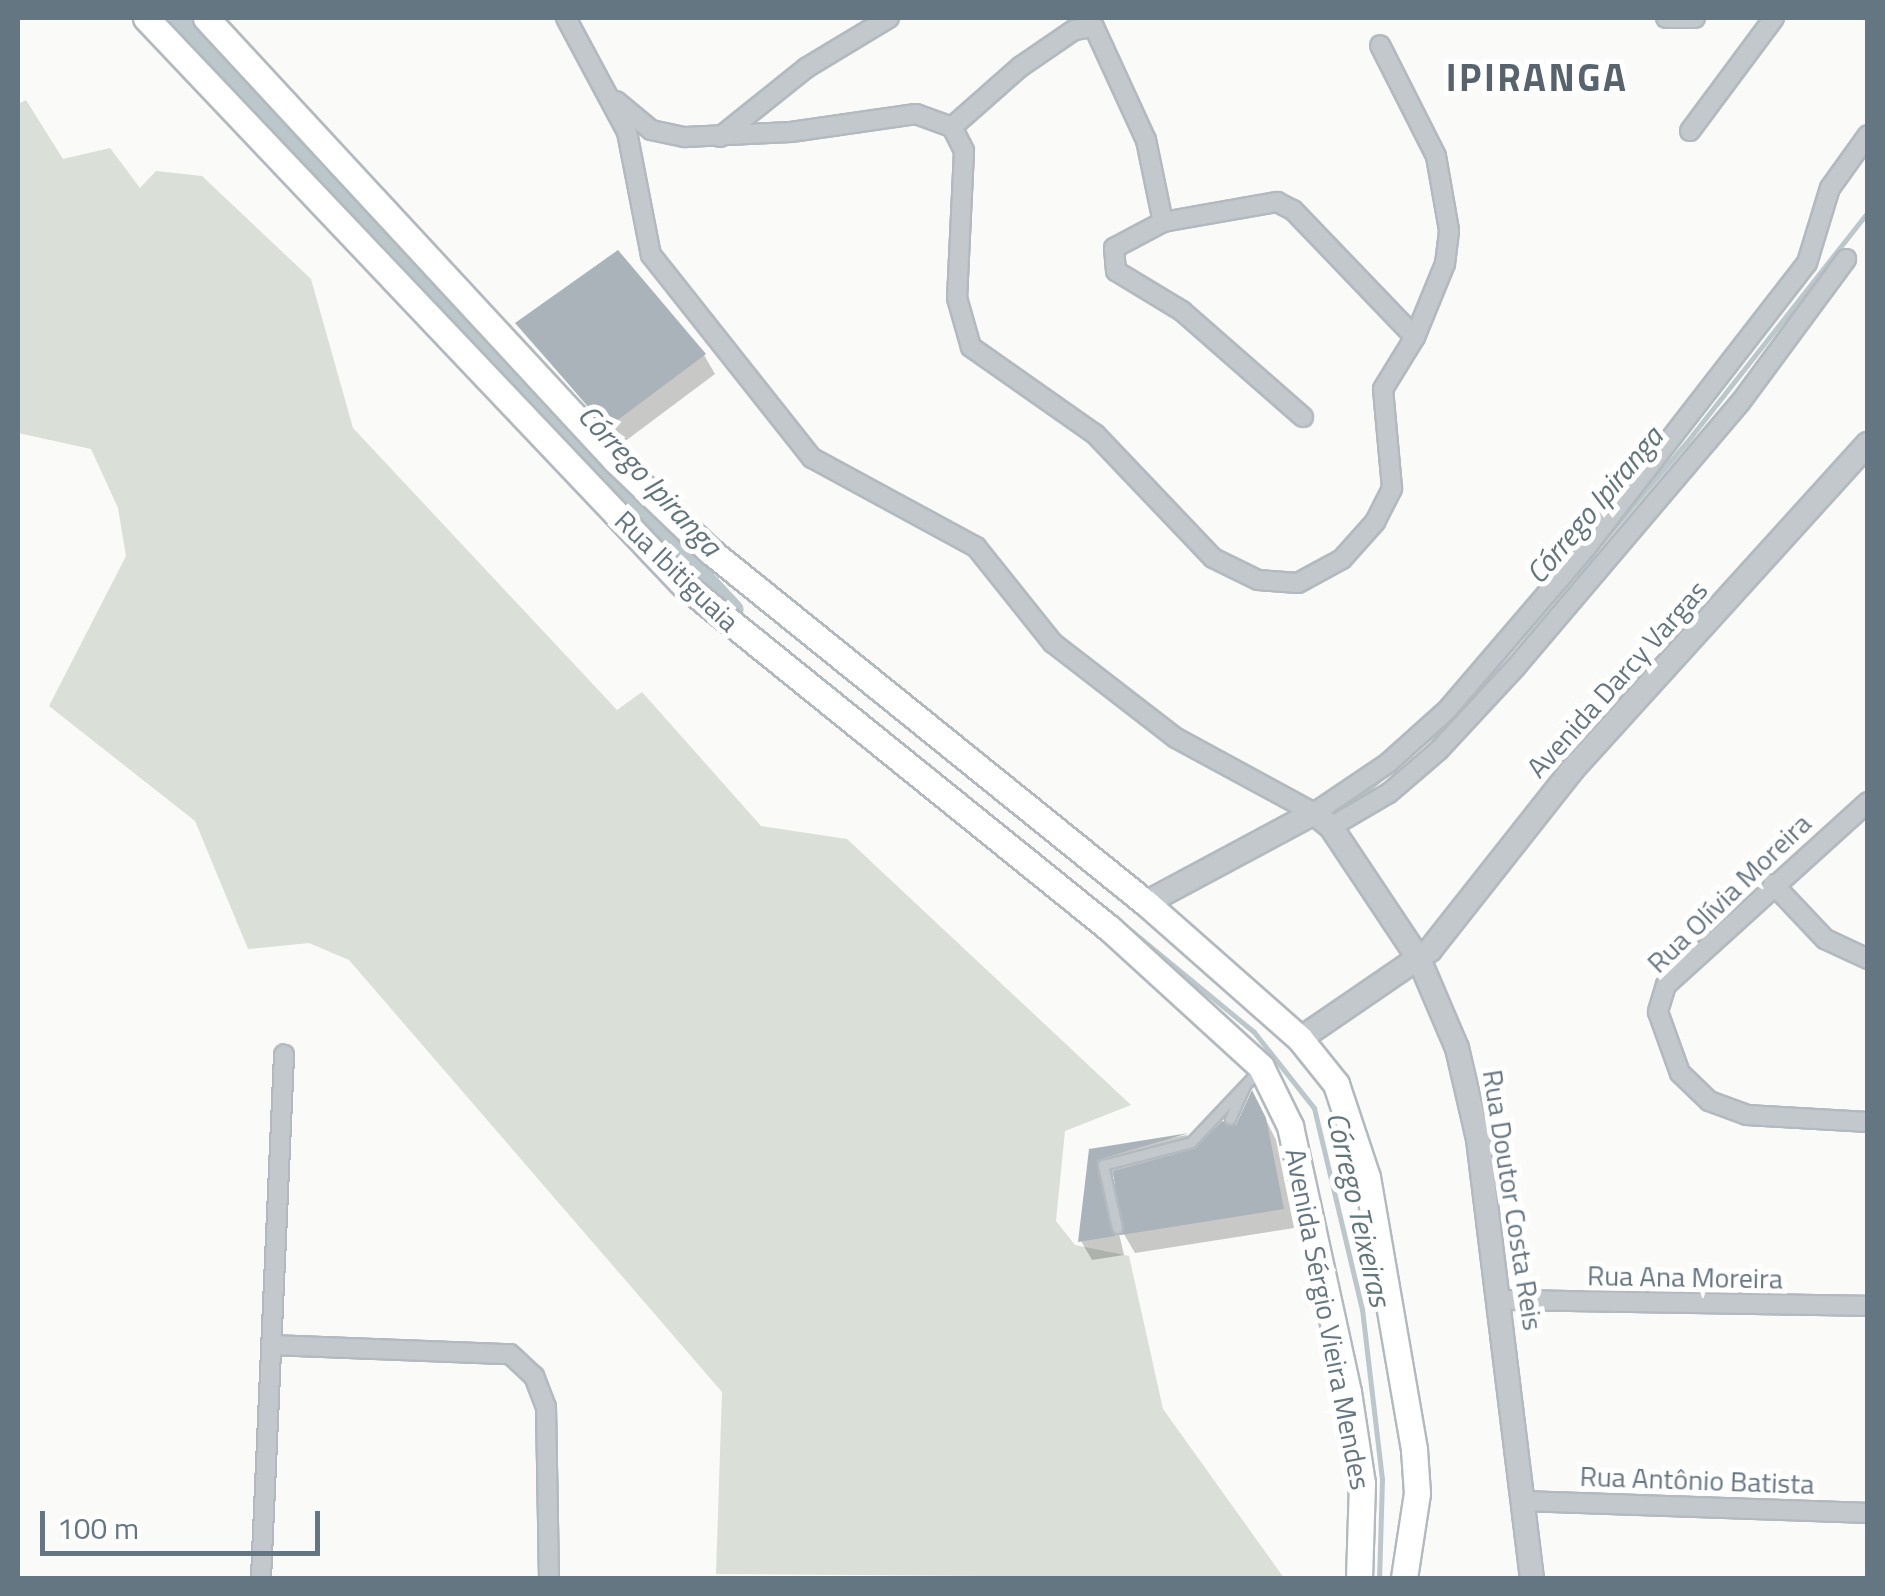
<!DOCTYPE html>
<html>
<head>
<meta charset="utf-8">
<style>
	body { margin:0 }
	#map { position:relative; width:1885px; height:1596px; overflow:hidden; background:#fafaf8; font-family:"Titillium Web",sans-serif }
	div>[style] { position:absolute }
	.green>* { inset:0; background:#dadfd7 }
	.shadow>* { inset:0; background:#0003 }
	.stream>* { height:5px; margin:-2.5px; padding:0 2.5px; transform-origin:2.5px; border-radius:2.5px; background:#bbc7cb }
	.canal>* { height:20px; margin:-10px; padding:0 10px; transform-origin:10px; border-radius:10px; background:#bbc7cb }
	.building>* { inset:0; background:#aab3b9 }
	.roads { filter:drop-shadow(2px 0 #b3babf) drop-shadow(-2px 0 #b3babf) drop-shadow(0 2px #b3babf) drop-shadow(0 -2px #b3babf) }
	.service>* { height:9px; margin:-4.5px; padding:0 4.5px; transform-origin:4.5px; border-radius:4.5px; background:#c3c8cc }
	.minor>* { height:18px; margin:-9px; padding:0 9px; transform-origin:9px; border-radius:9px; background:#c3c8cc }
	.tertiary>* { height:22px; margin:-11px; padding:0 11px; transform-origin:11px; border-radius:11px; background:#c3c8cc }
	.secondary>* { height:25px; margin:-12.5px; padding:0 12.5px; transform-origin:12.5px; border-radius:12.5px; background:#fff }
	span { translate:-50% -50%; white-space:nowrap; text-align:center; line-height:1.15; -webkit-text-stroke:10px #fff; paint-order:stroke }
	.street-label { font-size:28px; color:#657683 }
	.water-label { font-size:30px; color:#60757c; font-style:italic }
	.district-label { font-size:38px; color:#57646e; font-weight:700; letter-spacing:2.5px }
	.frame { position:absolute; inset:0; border:20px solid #657683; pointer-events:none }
	.scale { position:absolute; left:40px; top:1511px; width:280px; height:45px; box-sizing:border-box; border:5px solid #657683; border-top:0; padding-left:12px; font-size:30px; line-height:35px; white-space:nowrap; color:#657683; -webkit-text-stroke:8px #fff; paint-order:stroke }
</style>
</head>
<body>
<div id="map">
	<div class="green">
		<div style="clip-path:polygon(26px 100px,63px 159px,110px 148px,140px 188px,156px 171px,202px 176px,311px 279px,353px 428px,617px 710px,642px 692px,761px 826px,847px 839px,1131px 1105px,1065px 1131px,1056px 1221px,1075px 1245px,1129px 1256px,1163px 1409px,1284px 1578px,716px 1574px,722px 1392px,349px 960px,309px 943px,248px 949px,195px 821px,49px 706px,126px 556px,118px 508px,91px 449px,18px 433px,18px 104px)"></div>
	</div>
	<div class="shadow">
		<div style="clip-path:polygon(518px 324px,704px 355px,715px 374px,620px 445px)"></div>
		<div style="clip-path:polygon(1262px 1112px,1276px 1140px,1294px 1228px,1135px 1253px,1124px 1234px,1116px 1176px,1106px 1179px,1124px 1255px,1092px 1260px,1081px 1241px,1091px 1151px,1187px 1135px,1196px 1151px)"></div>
	</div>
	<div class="stream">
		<div style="left:1340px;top:812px;width:143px;rotate:-39.6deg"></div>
		<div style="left:1450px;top:721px;width:365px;rotate:-49.7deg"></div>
		<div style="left:1686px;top:443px;width:294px;rotate:-51.8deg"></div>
		<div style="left:1129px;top:929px;width:162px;rotate:39.5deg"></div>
		<div style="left:1254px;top:1032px;width:97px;rotate:51.7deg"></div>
		<div style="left:1314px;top:1108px;width:207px;rotate:76.6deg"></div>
		<div style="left:1362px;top:1309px;width:171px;rotate:83.3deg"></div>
		<div style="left:1382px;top:1479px;width:99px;rotate:91.7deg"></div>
	</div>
	<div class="canal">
		<div style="left:179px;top:18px;width:811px;rotate:46.85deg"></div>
	</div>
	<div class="building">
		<div style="clip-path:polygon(618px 250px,706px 354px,607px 428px,515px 323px)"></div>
		<div style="clip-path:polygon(1252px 1090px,1266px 1118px,1284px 1209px,1121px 1235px,1113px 1171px,1194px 1149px,1222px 1121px,1236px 1125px)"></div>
		<div style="clip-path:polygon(1189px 1133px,1097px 1160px,1115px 1236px,1078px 1242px,1089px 1149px)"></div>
	</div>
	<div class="roads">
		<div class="service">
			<div style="left:1230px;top:1119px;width:35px;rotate:-66deg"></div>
			<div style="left:1117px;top:1228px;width:65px;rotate:-102.5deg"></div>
			<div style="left:1103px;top:1165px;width:91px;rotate:-14.6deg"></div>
			<div style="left:1191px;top:1142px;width:100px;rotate:-46.6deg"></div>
		</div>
		<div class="minor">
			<div style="left:566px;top:18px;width:129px;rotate:61.8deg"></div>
			<div style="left:627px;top:132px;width:125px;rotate:79deg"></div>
			<div style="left:651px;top:255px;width:259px;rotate:51.6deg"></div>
			<div style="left:812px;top:458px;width:187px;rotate:28.5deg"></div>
			<div style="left:976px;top:547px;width:123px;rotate:51.3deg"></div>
			<div style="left:1053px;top:643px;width:155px;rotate:37.7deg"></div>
			<div style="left:1176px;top:738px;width:157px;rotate:28.5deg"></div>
			<div style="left:1314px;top:813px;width:89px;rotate:-34deg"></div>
			<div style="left:1388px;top:763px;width:79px;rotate:-41.9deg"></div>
			<div style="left:1447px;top:710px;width:212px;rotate:-49.4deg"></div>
			<div style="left:1585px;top:549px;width:362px;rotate:-52.2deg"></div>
			<div style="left:1807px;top:263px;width:78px;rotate:-73deg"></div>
			<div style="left:1830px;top:188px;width:65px;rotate:-54.4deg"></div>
			<div style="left:1666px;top:18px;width:29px"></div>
			<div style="left:616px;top:101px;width:45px;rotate:39.6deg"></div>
			<div style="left:651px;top:130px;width:35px;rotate:12deg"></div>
			<div style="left:685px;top:137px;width:106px;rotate:-2.7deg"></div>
			<div style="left:791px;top:132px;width:126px;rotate:-8.2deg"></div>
			<div style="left:916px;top:114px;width:38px;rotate:20deg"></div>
			<div style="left:952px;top:127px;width:27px;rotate:63deg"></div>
			<div style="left:964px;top:151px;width:147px;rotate:92.7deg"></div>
			<div style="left:957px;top:298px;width:51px;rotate:74.1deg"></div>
			<div style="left:971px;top:347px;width:151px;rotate:35.1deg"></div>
			<div style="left:1095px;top:434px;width:171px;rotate:46.4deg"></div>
			<div style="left:1213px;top:558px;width:50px;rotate:26.1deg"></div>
			<div style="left:1258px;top:580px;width:40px;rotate:4.3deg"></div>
			<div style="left:1298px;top:583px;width:50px;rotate:-28.6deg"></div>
			<div style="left:1342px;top:559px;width:50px;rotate:-48.3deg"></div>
			<div style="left:1375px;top:522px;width:38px;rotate:-63deg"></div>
			<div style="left:1392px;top:488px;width:99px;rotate:-95.2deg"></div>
			<div style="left:1383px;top:389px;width:61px;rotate:-58.4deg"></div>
			<div style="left:1415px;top:337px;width:79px;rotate:-67.7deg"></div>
			<div style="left:1445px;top:264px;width:34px;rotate:-83deg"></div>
			<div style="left:1449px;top:230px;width:75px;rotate:-100deg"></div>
			<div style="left:1436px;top:156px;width:124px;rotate:-116.8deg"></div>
			<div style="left:952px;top:127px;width:91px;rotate:-41.4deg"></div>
			<div style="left:1020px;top:67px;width:65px;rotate:-34.4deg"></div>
			<div style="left:1074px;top:30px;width:20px;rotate:-9deg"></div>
			<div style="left:1094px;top:27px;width:124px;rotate:65.3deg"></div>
			<div style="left:1146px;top:140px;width:84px;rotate:78.3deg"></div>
			<div style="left:1690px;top:131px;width:141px;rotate:-53.4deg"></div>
			<div style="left:720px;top:137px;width:110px;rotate:-38.7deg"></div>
			<div style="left:806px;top:68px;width:97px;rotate:-31.1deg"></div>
			<div style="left:1303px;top:417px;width:161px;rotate:-138.8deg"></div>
			<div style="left:1182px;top:311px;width:77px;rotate:-148.8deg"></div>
			<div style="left:1116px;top:271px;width:23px;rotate:-95deg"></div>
			<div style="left:1114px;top:248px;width:55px;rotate:-28deg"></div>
			<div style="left:1163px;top:222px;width:116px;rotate:-10deg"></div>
			<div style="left:1277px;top:202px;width:18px;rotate:27deg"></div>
			<div style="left:1293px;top:210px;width:176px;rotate:46.2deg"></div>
			<div style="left:1868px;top:802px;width:273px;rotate:137.8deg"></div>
			<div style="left:1666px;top:985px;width:28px;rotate:107deg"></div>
			<div style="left:1658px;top:1012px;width:65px;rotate:70.2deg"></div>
			<div style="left:1680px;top:1073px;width:40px;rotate:44deg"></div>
			<div style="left:1709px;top:1101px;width:40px;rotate:20.2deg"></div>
			<div style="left:1747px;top:1115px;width:121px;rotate:3.3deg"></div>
			<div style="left:1331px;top:827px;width:67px;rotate:-30.4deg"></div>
			<div style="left:1389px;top:793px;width:66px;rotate:-40.7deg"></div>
			<div style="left:1439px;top:750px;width:112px;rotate:-47.2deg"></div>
			<div style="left:1515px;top:668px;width:348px;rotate:-49.7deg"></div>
			<div style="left:1740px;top:403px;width:179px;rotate:-53.6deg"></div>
			<div style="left:1773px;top:884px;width:76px;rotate:46.6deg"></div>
			<div style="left:1825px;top:939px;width:47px;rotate:24.9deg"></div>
			<div style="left:1502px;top:1300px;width:366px;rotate:0.9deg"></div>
			<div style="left:271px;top:1345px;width:239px;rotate:2.2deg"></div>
			<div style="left:510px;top:1354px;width:33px;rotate:43deg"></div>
			<div style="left:534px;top:1376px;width:33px;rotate:69deg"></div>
			<div style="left:546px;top:1407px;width:171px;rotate:89deg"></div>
			<div style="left:1524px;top:1501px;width:344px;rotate:2deg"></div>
			<div style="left:261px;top:1578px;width:524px;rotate:-87.48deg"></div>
		</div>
		<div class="tertiary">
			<div style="left:1146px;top:903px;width:191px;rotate:-28.2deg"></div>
			<div style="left:1314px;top:813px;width:22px;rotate:39deg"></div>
			<div style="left:1331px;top:827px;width:159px;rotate:56.3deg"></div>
			<div style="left:1419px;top:959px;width:97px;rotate:66.9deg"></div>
			<div style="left:1457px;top:1048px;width:93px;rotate:77deg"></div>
			<div style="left:1478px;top:1139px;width:442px;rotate:83deg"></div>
			<div style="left:1300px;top:1039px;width:158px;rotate:-34.4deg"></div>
			<div style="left:1430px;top:950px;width:229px;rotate:-51.7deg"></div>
			<div style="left:1572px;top:770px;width:440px;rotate:-47.8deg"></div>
		</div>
		<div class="secondary">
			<div style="left:146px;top:18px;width:779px;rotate:46.51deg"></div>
			<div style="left:682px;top:583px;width:549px;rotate:38.94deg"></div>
			<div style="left:1109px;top:928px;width:206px;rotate:42.4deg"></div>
			<div style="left:1261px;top:1067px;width:66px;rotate:63.8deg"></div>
			<div style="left:1290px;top:1126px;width:272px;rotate:77.7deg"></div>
			<div style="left:1348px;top:1392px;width:92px;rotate:81.3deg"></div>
			<div style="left:1362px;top:1483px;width:95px;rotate:91.8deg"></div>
			<div style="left:206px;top:18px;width:604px;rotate:47.22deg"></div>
			<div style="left:616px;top:461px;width:130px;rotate:43.8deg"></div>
			<div style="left:710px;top:551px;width:560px;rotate:38.92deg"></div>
			<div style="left:1146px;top:903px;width:205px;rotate:41.4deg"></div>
			<div style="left:1300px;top:1039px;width:58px;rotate:51.3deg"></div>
			<div style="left:1336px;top:1084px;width:98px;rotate:71.6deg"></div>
			<div style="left:1367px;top:1177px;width:277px;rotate:80.2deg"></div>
			<div style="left:1414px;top:1450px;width:43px;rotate:86deg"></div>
			<div style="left:1417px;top:1493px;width:86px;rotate:98.7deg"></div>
		</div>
	</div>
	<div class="street-label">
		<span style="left:677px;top:571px;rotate:44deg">Rua Ibitiguaia</span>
		<span style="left:1617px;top:679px;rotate:-48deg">Avenida Darcy Vargas</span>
		<span style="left:1729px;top:893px;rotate:-44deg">Rua Olívia Moreira</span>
		<span style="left:1513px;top:1200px;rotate:81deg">Rua Doutor Costa Reis</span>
		<span style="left:1685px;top:1277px;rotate:1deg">Rua Ana Moreira</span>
		<span style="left:1328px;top:1319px;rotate:79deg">Avenida Sérgio Vieira Mendes</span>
		<span style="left:1697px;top:1480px;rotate:2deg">Rua Antônio Batista</span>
	</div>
	<div class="water-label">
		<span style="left:650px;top:480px;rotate:47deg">Córrego Ipiranga</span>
		<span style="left:1594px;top:505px;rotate:-50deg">Córrego Ipiranga</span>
		<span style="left:1359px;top:1209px;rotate:77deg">Córrego Teixeiras</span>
	</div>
	<div class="district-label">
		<span style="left:1537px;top:78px">IPIRANGA</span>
	</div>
	<div class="frame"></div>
	<div class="scale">100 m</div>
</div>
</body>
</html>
